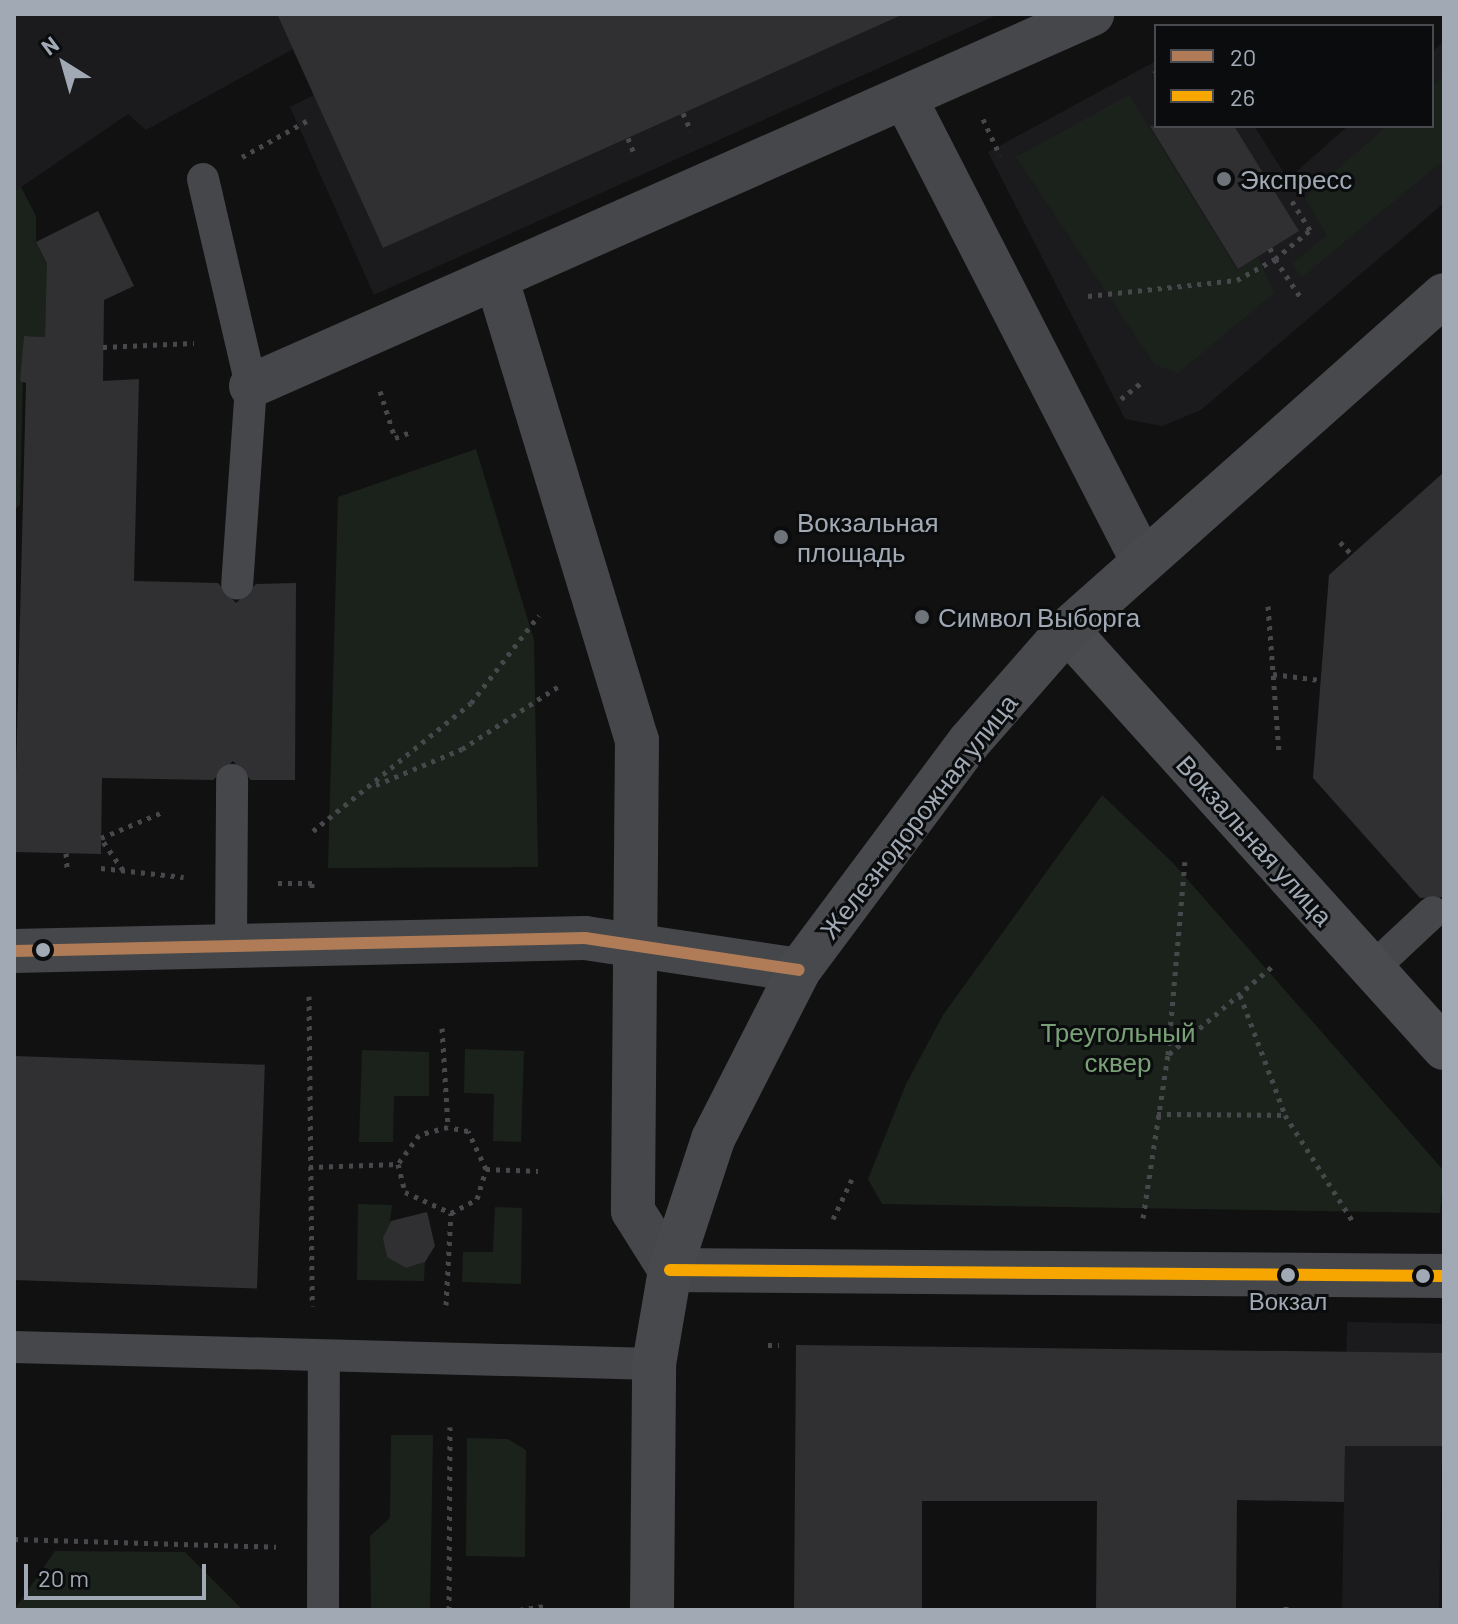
<!DOCTYPE html>
<html>
<head>
<meta charset="utf-8">
<style>
	body { margin:0 }
	#map { position:relative; width:1458px; height:1624px; overflow:hidden; background:#111; font-family:Barlow,sans-serif }
	div>[style] { position:absolute }
	.built>* { inset:0; background:#1b1b1d; transform-origin:0 0 }
	.green>* { inset:0; background:#1b221b }
	.building>* { inset:0; background:#303032; transform-origin:0 0 }
	.path>* { height:5px; margin-top:-2.5px; transform-origin:0; background:repeating-linear-gradient(90deg,#47484c 0 4px,transparent 0 10px) }
	.lane>* { height:32px; margin:-16px; padding:0 16px; transform-origin:16px; border-radius:16px; background:#45474a }
	.street>* { height:44px; margin:-22px; padding:0 22px; transform-origin:22px; border-radius:22px; background:#45474a }
	.secondary>* { height:44px; margin:-22px; padding:0 22px; transform-origin:22px; border-radius:22px; background:#494b4e }
	.primary>* { height:44px; margin:-22px; padding:0 22px; transform-origin:22px; border-radius:22px; background:#47494c }
	.bus-1>* { height:12px; margin:-6px; padding:0 6px; transform-origin:6px; border-radius:6px; background:#b07c57 }
	.bus-2>* { height:12px; margin:-6px; padding:0 6px; transform-origin:6px; border-radius:6px; background:#f7a600 }
	.dots>* { width:22px; height:22px; translate:-50% -50%; box-sizing:border-box; border:4px solid #0b0c0d; border-radius:50% }
	span { translate:-50% -50%; white-space:nowrap; text-align:center; line-height:1.15; -webkit-text-stroke:6px #0b0c0d; paint-order:stroke }
	.bus-label { font-size:24px; color:#a1a9b4 }
	.poi-label { font-size:26px; color:#a1a9b4 }
	.left { translate:0 -50%; text-align:left }
	.street-label { font-size:26px; color:#a1a9b4 }
	.park-label { font-size:26px; color:#79a076 }
	.frame { position:absolute; inset:0; border:16px solid #a1a9b4; pointer-events:none }
	.legend { position:absolute; left:1154px; top:24px; width:280px; height:104px; box-sizing:border-box; background:#0b0c0d; border:2px solid #474b50; margin:0; padding:10px 14px; list-style:none; font-size:24px; color:#a1a9b4 }
	.legend li { display:flex; align-items:center; gap:16px; height:40px }
	.legend b { width:40px; border:2px solid #474b50 }
	.north { position:absolute; left:24px; top:24px; width:80px; height:80px; -webkit-text-stroke:6px #0b0c0d; paint-order:stroke; rotate:323deg; font-size:22px; font-weight:700; line-height:32px; text-align:center; color:#a1a9b4 }
	.north::after { content:''; display:block; margin:auto; width:28px; height:36px; background:#a1a9b4; clip-path:polygon(50% 0,100% 100%,50% 72%,0 100%) }
	.scale { position:absolute; left:24px; top:1564px; width:182px; height:36px; box-sizing:border-box; border:4px solid #a1a9b4; border-top:0; padding-left:10px; font-size:24px; line-height:28px; white-space:nowrap; color:#a1a9b4; -webkit-text-stroke:6px #0b0c0d; paint-order:stroke }
</style>
</head>
<body>
<div id="map">
	<div class="built">
		<div style="clip-path:polygon(14px 14px,283px 14px,278px 17px,293px 49px,146px 130px,128px 114px,14px 192px)"></div>
		<div style="clip-path:polygon(904px 14px,999px 14px,374px 295px,290px 107px,314px 95px,383px 248px)"></div>
		<div style="clip-path:polygon(1444px 41px,1444px 203px,1201px 410px,1162px 426px,1125px 419px,988px 152px,1156px 61px,1156px 126px,1254px 126px,1288px 179px,1348px 126px,1432px 126px,1432px 52px)"></div>
		<div style="left:1347px;top:1322px;width:97px;height:288px;rotate:1deg"></div>
	</div>
	<div class="green">
		<div style="clip-path:polygon(1444px 76px,1444px 160px,1302px 277px,1292px 264px,1327px 235px,1305px 198px,1387px 126px,1432px 126px,1432px 87px)"></div>
		<div style="clip-path:polygon(1129px 95px,1237px 270px,1258px 257px,1274px 293px,1178px 373px,1155px 365px,1016px 157px)"></div>
		<div style="clip-path:polygon(21px 187px,36px 216px,36px 242px,68px 309px,46px 310px,45px 337px,24px 336px,20px 505px,14px 510px,14px 192px)"></div>
		<div style="clip-path:polygon(476px 449px,534px 640px,538px 867px,328px 868px,338px 497px)"></div>
		<div style="clip-path:polygon(1102px 795px,1173px 863px,1444px 1171px,1440px 1213px,882px 1204px,868px 1179px,906px 1084px,943px 1015px)"></div>
		<div style="clip-path:polygon(465px 1049px,524px 1051px,521px 1142px,493px 1141px,494px 1094px,464px 1093px)"></div>
		<div style="clip-path:polygon(362px 1050px,429px 1052px,429px 1096px,394px 1096px,393px 1142px,359px 1142px)"></div>
		<div style="clip-path:polygon(358px 1204px,392px 1205px,386px 1255px,406px 1268px,425px 1262px,424px 1281px,357px 1280px)"></div>
		<div style="clip-path:polygon(495px 1207px,522px 1208px,521px 1284px,462px 1282px,463px 1252px,493px 1252px)"></div>
		<div style="clip-path:polygon(391px 1435px,433px 1435px,430px 1610px,371px 1610px,370px 1536px,390px 1518px)"></div>
		<div style="clip-path:polygon(467px 1438px,508px 1439px,526px 1450px,525px 1557px,466px 1556px)"></div>
		<div style="clip-path:polygon(55px 1551px,185px 1552px,243px 1610px,14px 1610px)"></div>
	</div>
	<div class="building">
		<div style="clip-path:polygon(277px 14px,904px 14px,383px 248px)"></div>
		<div style="clip-path:polygon(1150px 126px,1234px 126px,1299px 231px,1238px 269px)"></div>
		<div style="clip-path:polygon(98px 211px,134px 286px,104px 300px,103px 381px,139px 379px,134px 581px,218px 583px,236px 603px,256px 584px,296px 583px,295px 780px,251px 780px,233px 761px,213px 780px,102px 778px,101px 854px,14px 852px,26px 383px,20px 381px,24px 336px,45px 337px,47px 264px,36px 242px)"></div>
		<div style="clip-path:polygon(1444px 472px,1444px 897px,1420px 898px,1313px 778px,1329px 575px)"></div>
		<div style="left:14px;top:1056px;width:251px;height:224px;rotate:2deg"></div>
		<div style="clip-path:polygon(427px 1212px,435px 1246px,425px 1262px,406px 1268px,387px 1257px,383px 1238px,391px 1221px)"></div>
		<div style="clip-path:polygon(796px 1345px,1444px 1353px,1444px 1446px,1345px 1446px,1344px 1502px,1237px 1500px,1236px 1610px,1096px 1610px,1097px 1501px,922px 1501px,922px 1610px,794px 1610px)"></div>
	</div>
	<div class="path">
		<div style="left:1154px;top:70px;width:2px;rotate:27deg"></div>
		<div style="left:683px;top:113px;width:20px;rotate:66deg"></div>
		<div style="left:983px;top:119px;width:40px;rotate:65deg"></div>
		<div style="left:628px;top:138px;width:19px;rotate:69deg"></div>
		<div style="left:242px;top:157px;width:78px;rotate:-29.2deg"></div>
		<div style="left:1270px;top:248px;width:12px;rotate:66deg"></div>
		<div style="left:1275px;top:259px;width:45px;rotate:-39.6deg"></div>
		<div style="left:1310px;top:230px;width:39px;rotate:-122deg"></div>
		<div style="left:1088px;top:296px;width:150px;rotate:-6.1deg"></div>
		<div style="left:1237px;top:280px;width:43px;rotate:-28.9deg"></div>
		<div style="left:1275px;top:259px;width:47px;rotate:56.3deg"></div>
		<div style="left:103px;top:347px;width:91px;rotate:-2.5deg"></div>
		<div style="left:380px;top:391px;width:49px;rotate:72.3deg"></div>
		<div style="left:395px;top:438px;width:17px;rotate:-21deg"></div>
		<div style="left:1121px;top:399px;width:27px;rotate:-39deg"></div>
		<div style="left:1340px;top:542px;width:18px;rotate:47deg"></div>
		<div style="left:1268px;top:606px;width:146px;rotate:85.7deg"></div>
		<div style="left:1273px;top:674px;width:47px;rotate:7.3deg"></div>
		<div style="left:376px;top:785px;width:93px;rotate:-22.7deg"></div>
		<div style="left:462px;top:749px;width:119px;rotate:-33deg"></div>
		<div style="left:313px;top:831px;width:203px;rotate:-39deg"></div>
		<div style="left:471px;top:703px;width:111px;rotate:-52.3deg"></div>
		<div style="left:66px;top:853px;width:15px;rotate:86deg"></div>
		<div style="left:101px;top:868px;width:83px;rotate:6.2deg"></div>
		<div style="left:123px;top:870px;width:39px;rotate:-125deg"></div>
		<div style="left:101px;top:838px;width:67px;rotate:-22.8deg"></div>
		<div style="left:278px;top:883px;width:34px"></div>
		<div style="left:312px;top:883px;width:7px;rotate:90deg"></div>
		<div style="left:1240px;top:995px;width:128px;rotate:69.4deg"></div>
		<div style="left:1285px;top:1115px;width:125px;rotate:57.5deg"></div>
		<div style="left:309px;top:996px;width:310px;rotate:89.4deg"></div>
		<div style="left:442px;top:1028px;width:99px;rotate:86.5deg"></div>
		<div style="left:1169px;top:1054px;width:138px;rotate:-40.3deg"></div>
		<div style="left:1157px;top:1114px;width:128px;rotate:0.4deg"></div>
		<div style="left:309px;top:1167px;width:89px;rotate:-1.9deg"></div>
		<div style="left:486px;top:1169px;width:52px;rotate:2.2deg"></div>
		<div style="left:1143px;top:1218px;width:165px;rotate:-81.3deg"></div>
		<div style="left:1168px;top:1055px;width:194px;rotate:-85deg"></div>
		<div style="left:833px;top:1219px;width:44px;rotate:-64.6deg"></div>
		<div style="left:446px;top:1305px;width:92px;rotate:-86.9deg"></div>
		<div style="left:451px;top:1213px;width:30px;rotate:-28deg"></div>
		<div style="left:477px;top:1199px;width:31px;rotate:-73deg"></div>
		<div style="left:486px;top:1169px;width:42px;rotate:-115.3deg"></div>
		<div style="left:468px;top:1131px;width:20px;rotate:-169deg"></div>
		<div style="left:448px;top:1127px;width:30px;rotate:165deg"></div>
		<div style="left:419px;top:1135px;width:36px;rotate:126deg"></div>
		<div style="left:398px;top:1164px;width:29px;rotate:76deg"></div>
		<div style="left:405px;top:1192px;width:51px;rotate:24.5deg"></div>
		<div style="left:768px;top:1345px;width:11px"></div>
		<div style="left:14px;top:1539px;width:262px;rotate:1.7deg"></div>
		<div style="left:449px;top:1610px;width:183px;rotate:-89.7deg"></div>
		<div style="left:519px;top:1610px;width:26px;rotate:-9deg"></div>
		<div style="left:1286px;top:1610px;width:5px;rotate:-90deg"></div>
	</div>
	<div class="lane">
		<div style="left:203px;top:179px;width:212px;rotate:76.9deg"></div>
		<div style="left:251px;top:386px;width:198px;rotate:94deg"></div>
		<div style="left:231px;top:942px;width:162px;rotate:-89.6deg"></div>
		<div style="left:1372px;top:969px;width:83px;rotate:-43.1deg"></div>
		<div style="left:14px;top:1347px;width:640px;rotate:1.52deg"></div>
		<div style="left:323px;top:1610px;width:254px;rotate:-89.8deg"></div>
	</div>
	<div class="street">
		<div style="left:906px;top:100px;width:515px;rotate:62.84deg"></div>
		<div style="left:497px;top:280px;width:481px;rotate:73.1deg"></div>
		<div style="left:637px;top:740px;width:471px;rotate:90.5deg"></div>
		<div style="left:633px;top:1211px;width:70px;rotate:57.9deg"></div>
		<div style="left:670px;top:1270px;width:774px;rotate:0.44deg"></div>
		<div style="left:251px;top:386px;width:920px;rotate:-23.86deg"></div>
		<div style="left:14px;top:951px;width:571px;rotate:-1.3deg"></div>
		<div style="left:585px;top:938px;width:216px;rotate:8.5deg"></div>
	</div>
	<div class="secondary">
		<div style="left:1067px;top:630px;width:563px;rotate:47.95deg"></div>
	</div>
	<div class="primary">
		<div style="left:652px;top:1610px;width:246px;rotate:-89.5deg"></div>
		<div style="left:654px;top:1364px;width:95px;rotate:-80.3deg"></div>
		<div style="left:670px;top:1270px;width:138px;rotate:-71.8deg"></div>
		<div style="left:713px;top:1139px;width:190px;rotate:-63deg"></div>
		<div style="left:799px;top:970px;width:284px;rotate:-53.3deg"></div>
		<div style="left:969px;top:742px;width:149px;rotate:-48.8deg"></div>
		<div style="left:1067px;top:630px;width:504px;rotate:-41.62deg"></div>
	</div>
	<div class="bus-1">
		<div style="left:14px;top:951px;width:571px;rotate:-1.3deg"></div>
		<div style="left:585px;top:938px;width:216px;rotate:8.5deg"></div>
	</div>
	<div class="bus-2">
		<div style="left:670px;top:1270px;width:774px;rotate:0.44deg"></div>
	</div>
	<div class="dots">
		<div style="left:1224px;top:179px;background:#6f747b"></div>
		<div style="left:781px;top:537px;background:#6f747b"></div>
		<div style="left:922px;top:617px;background:#6f747b"></div>
		<div style="left:43px;top:950px;background:#a1a9b4"></div>
		<div style="left:1288px;top:1275px;background:#a1a9b4"></div>
		<div style="left:1423px;top:1276px;background:#a1a9b4"></div>
	</div>
	<div class="bus-label">
		<span style="left:1288px;top:1301px">Вокзал</span>
	</div>
	<div class="poi-label">
		<span class="left" style="left:1240px;top:179px">Экспресс</span>
		<span class="left" style="left:797px;top:537px">Вокзальная<br>площадь</span>
		<span class="left" style="left:938px;top:617px">Символ Выборга</span>
	</div>
	<div class="street-label">
		<span style="left:918px;top:816px;rotate:-52deg">Железнодорожная улица</span>
		<span style="left:1255px;top:840px;rotate:48deg">Вокзальная улица</span>
	</div>
	<div class="park-label">
		<span style="left:1118px;top:1047px">Треугольный<br>сквер</span>
	</div>
	<div class="frame"></div>
	<ul class="legend">
	<li><b style="height:10px;background:#b07c57"></b>20</li>
	<li><b style="height:10px;background:#f7a600"></b>26</li>
	</ul>
	<div class="north">N</div>
	<div class="scale">20 m</div>
</div>
</body>
</html>
